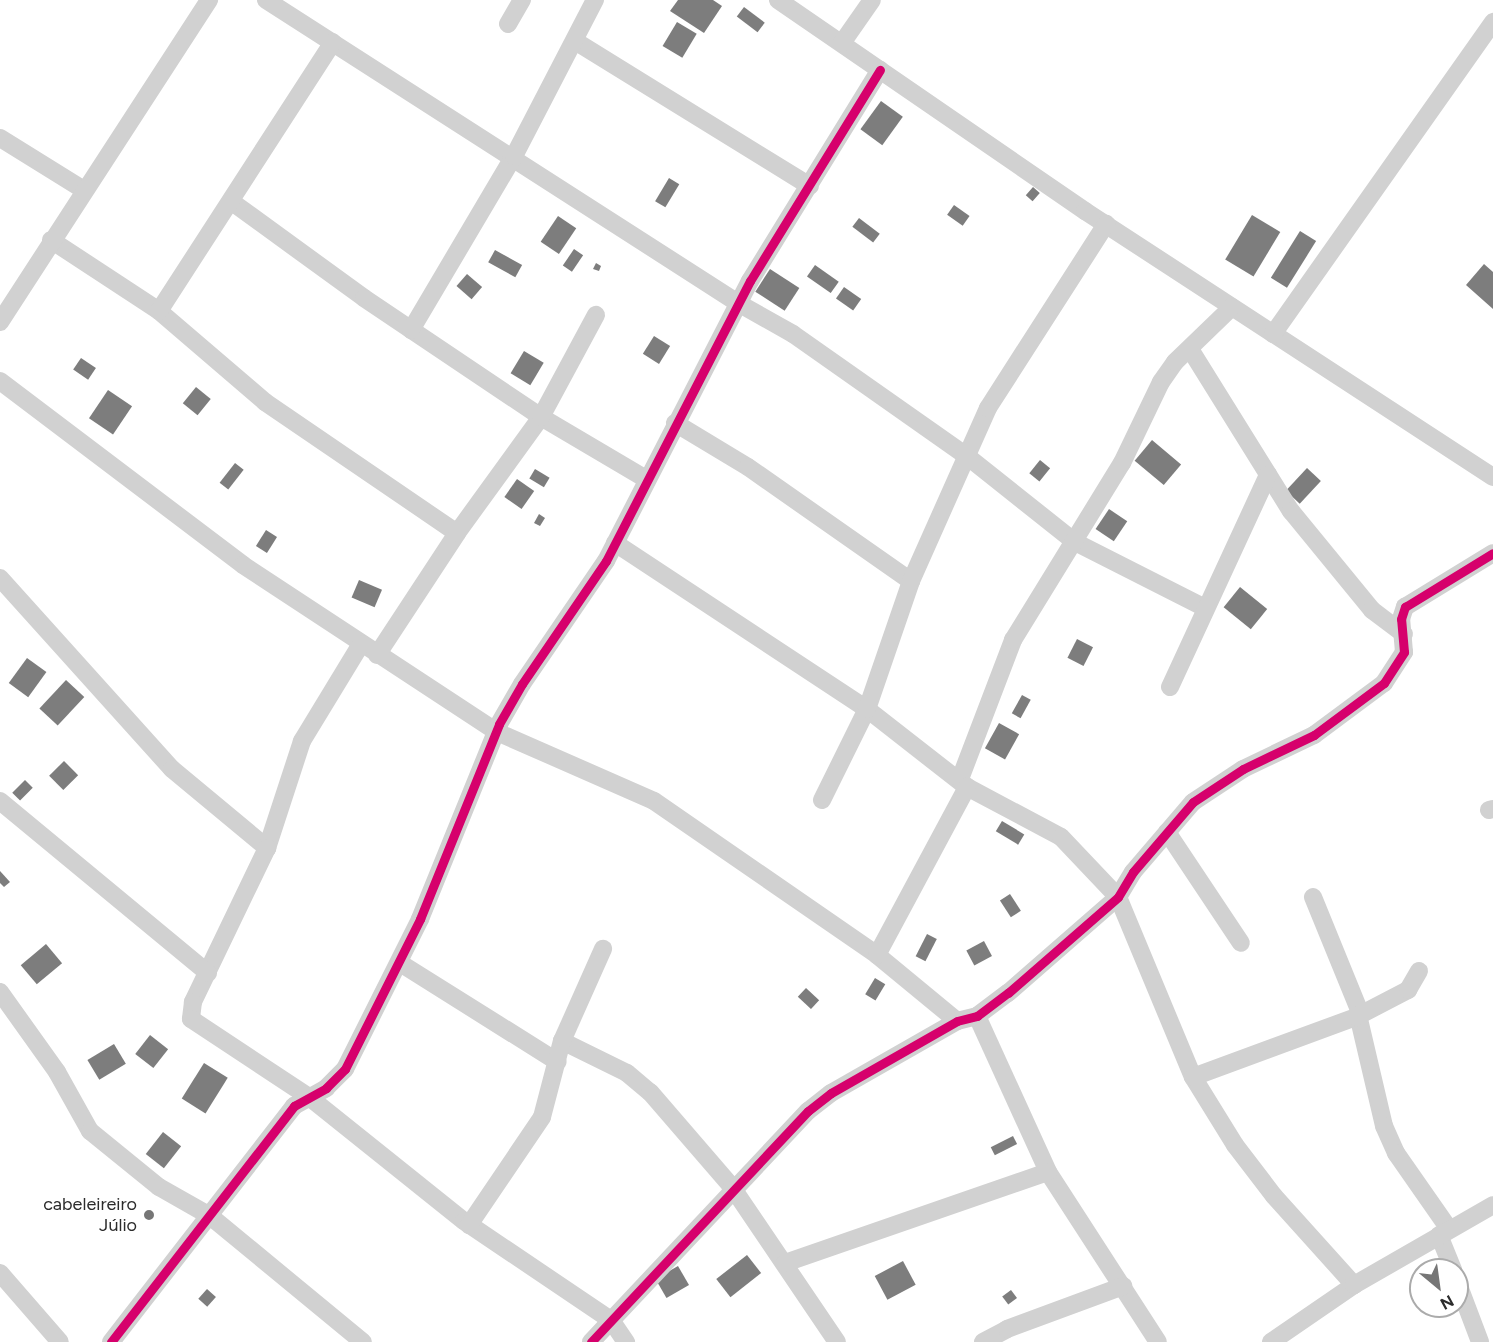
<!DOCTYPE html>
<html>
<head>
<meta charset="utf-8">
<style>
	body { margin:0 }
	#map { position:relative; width:1493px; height:1342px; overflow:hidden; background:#fff; font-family:Figtree,sans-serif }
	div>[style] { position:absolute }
	.building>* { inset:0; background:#7d7d7d; transform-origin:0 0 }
	.minor>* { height:18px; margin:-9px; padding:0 9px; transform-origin:9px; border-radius:9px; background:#d1d1d1 }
	.cycleway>* { height:9px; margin:-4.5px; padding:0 4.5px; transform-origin:4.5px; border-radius:4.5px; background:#d6006c }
	.dots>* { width:16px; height:16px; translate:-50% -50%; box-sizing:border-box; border:3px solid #fff; border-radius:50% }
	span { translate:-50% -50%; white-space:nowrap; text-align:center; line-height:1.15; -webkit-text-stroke:6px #fff; paint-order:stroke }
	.poi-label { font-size:18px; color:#2c2c2c }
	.right { translate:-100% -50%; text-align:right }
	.north { position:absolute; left:1409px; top:1258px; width:60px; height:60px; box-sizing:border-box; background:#fff; border:2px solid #ababab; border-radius:50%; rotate:151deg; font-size:16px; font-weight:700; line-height:24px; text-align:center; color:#2c2c2c }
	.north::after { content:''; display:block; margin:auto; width:21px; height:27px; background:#767676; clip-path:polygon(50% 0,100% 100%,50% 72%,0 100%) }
</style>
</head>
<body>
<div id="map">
	<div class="building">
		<div style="clip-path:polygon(678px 0,713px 0,722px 6px,704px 33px,670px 11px)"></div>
		<div style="left:744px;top:7px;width:26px;height:12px;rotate:37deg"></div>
		<div style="left:677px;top:22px;width:23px;height:28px;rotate:31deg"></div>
		<div style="left:881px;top:101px;width:27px;height:35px;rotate:36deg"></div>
		<div style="left:669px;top:178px;width:12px;height:27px;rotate:31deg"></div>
		<div style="left:1033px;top:187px;width:9px;height:11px;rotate:41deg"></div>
		<div style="left:954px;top:205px;width:19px;height:12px;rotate:35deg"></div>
		<div style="left:1252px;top:215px;width:33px;height:52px;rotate:31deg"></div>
		<div style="left:558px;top:216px;width:22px;height:31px;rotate:34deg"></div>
		<div style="left:859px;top:218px;width:26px;height:11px;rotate:37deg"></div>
		<div style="left:1300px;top:231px;width:19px;height:55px;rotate:32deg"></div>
		<div style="left:574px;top:249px;width:11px;height:20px;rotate:34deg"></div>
		<div style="left:495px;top:250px;width:31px;height:14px;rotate:29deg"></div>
		<div style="clip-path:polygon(596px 263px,601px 266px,599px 271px,593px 269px)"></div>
		<div style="clip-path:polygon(1484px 264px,1493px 272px,1493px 309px,1466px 285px)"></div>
		<div style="left:815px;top:265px;width:29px;height:14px;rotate:35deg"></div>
		<div style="left:770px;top:269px;width:35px;height:27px;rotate:33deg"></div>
		<div style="left:467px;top:274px;width:20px;height:16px;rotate:41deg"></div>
		<div style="left:844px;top:287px;width:21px;height:14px;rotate:35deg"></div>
		<div style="left:654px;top:336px;width:19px;height:21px;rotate:32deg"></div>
		<div style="left:524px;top:351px;width:23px;height:26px;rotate:31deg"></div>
		<div style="left:81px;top:358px;width:18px;height:14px;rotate:34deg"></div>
		<div style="left:196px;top:387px;width:19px;height:21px;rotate:39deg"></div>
		<div style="left:108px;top:390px;width:29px;height:34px;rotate:34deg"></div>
		<div style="left:1152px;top:440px;width:38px;height:27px;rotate:40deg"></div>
		<div style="left:1040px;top:460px;width:13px;height:17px;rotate:39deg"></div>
		<div style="left:235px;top:463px;width:11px;height:25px;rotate:38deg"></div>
		<div style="left:1307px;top:468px;width:19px;height:31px;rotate:43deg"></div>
		<div style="left:535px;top:469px;width:17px;height:11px;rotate:31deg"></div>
		<div style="left:517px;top:479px;width:21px;height:22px;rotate:35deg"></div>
		<div style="left:1109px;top:509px;width:22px;height:24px;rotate:34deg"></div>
		<div style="clip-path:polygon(539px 514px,545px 518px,540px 526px,534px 523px)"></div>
		<div style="left:266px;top:530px;width:13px;height:19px;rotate:32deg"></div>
		<div style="left:359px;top:580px;width:25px;height:19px;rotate:23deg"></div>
		<div style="left:1240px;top:587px;width:35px;height:26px;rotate:39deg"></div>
		<div style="left:1077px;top:639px;width:18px;height:21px;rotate:27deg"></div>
		<div style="left:27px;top:658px;width:24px;height:31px;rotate:36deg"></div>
		<div style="left:66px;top:680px;width:25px;height:39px;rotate:43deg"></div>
		<div style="left:1022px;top:695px;width:10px;height:21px;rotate:29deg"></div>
		<div style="left:999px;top:723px;width:23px;height:29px;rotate:29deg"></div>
		<div style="left:64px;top:761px;width:20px;height:21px;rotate:45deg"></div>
		<div style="left:25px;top:780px;width:11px;height:18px;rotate:45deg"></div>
		<div style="left:1002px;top:821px;width:26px;height:12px;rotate:31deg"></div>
		<div style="clip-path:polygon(0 871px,10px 882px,4px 887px,0 883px)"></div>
		<div style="left:1010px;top:894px;width:20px;height:12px;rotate:57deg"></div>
		<div style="left:927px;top:934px;width:11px;height:25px;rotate:27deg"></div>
		<div style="left:984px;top:941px;width:17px;height:20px;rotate:62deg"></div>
		<div style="left:46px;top:944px;width:25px;height:33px;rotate:50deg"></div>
		<div style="left:875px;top:978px;width:12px;height:19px;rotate:31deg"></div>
		<div style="left:806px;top:988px;width:18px;height:12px;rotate:43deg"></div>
		<div style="left:150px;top:1035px;width:23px;height:24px;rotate:38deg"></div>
		<div style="left:114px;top:1044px;width:23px;height:31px;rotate:59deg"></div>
		<div style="left:204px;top:1063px;width:28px;height:42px;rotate:32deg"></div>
		<div style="left:163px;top:1132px;width:23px;height:28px;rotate:38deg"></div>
		<div style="left:1013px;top:1136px;width:9px;height:25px;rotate:63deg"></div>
		<div style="left:747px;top:1255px;width:23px;height:39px;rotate:52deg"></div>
		<div style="left:903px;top:1261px;width:27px;height:32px;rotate:62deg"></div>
		<div style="left:678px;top:1266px;width:22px;height:26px;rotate:60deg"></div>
		<div style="left:207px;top:1289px;width:12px;height:13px;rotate:42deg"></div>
		<div style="left:1011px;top:1290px;width:10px;height:11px;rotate:53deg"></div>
	</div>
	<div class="minor">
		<div style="left:266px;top:0;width:561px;rotate:32.7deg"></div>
		<div style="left:738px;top:303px;width:63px;rotate:29.4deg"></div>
		<div style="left:793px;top:334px;width:214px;rotate:35.1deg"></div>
		<div style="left:968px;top:457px;width:137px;rotate:38.5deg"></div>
		<div style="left:1075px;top:542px;width:146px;rotate:26.9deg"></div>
		<div style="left:778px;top:0;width:373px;rotate:34.5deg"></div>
		<div style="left:1085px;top:211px;width:487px;rotate:33.1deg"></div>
		<div style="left:508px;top:24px;width:28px;rotate:-60deg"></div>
		<div style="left:575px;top:41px;width:276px;rotate:31.7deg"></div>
		<div style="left:842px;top:43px;width:52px;rotate:-55.1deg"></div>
		<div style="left:0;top:138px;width:99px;rotate:31.8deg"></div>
		<div style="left:232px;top:202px;width:163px;rotate:36deg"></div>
		<div style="left:364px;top:298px;width:213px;rotate:33.9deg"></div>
		<div style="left:541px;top:417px;width:122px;rotate:30.6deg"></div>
		<div style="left:51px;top:240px;width:129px;rotate:33.3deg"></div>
		<div style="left:159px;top:311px;width:140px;rotate:40.6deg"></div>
		<div style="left:265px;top:402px;width:232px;rotate:34.3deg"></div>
		<div style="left:159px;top:311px;width:320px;rotate:-57.1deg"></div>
		<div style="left:0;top:322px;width:384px;rotate:-57deg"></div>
		<div style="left:411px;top:330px;width:202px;rotate:-59.4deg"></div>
		<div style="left:514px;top:156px;width:176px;rotate:-62.6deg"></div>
		<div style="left:1273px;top:334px;width:382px;rotate:-54.8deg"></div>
		<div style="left:1190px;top:349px;width:191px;rotate:58.1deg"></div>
		<div style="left:1291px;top:511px;width:128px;rotate:50.7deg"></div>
		<div style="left:1372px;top:610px;width:40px;rotate:37deg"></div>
		<div style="left:0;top:381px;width:305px;rotate:37.1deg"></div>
		<div style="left:243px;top:565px;width:304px;rotate:33.3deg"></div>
		<div style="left:497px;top:732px;width:171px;rotate:23.7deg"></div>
		<div style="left:654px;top:801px;width:271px;rotate:34.6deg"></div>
		<div style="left:877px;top:955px;width:104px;rotate:39.5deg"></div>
		<div style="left:675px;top:423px;width:85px;rotate:31.1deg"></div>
		<div style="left:748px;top:467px;width:199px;rotate:35deg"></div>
		<div style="left:615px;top:543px;width:302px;rotate:33.4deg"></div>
		<div style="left:867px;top:709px;width:127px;rotate:38deg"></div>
		<div style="left:967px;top:787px;width:106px;rotate:28deg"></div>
		<div style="left:1061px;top:837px;width:83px;rotate:46.5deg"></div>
		<div style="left:1118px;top:897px;width:195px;rotate:67.4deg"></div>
		<div style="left:1193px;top:1077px;width:80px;rotate:58.3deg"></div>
		<div style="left:1235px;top:1145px;width:64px;rotate:52.6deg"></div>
		<div style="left:1274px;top:1196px;width:120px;rotate:48deg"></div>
		<div style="left:0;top:578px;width:257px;rotate:48deg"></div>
		<div style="left:172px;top:769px;width:124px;rotate:39.7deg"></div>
		<div style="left:361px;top:644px;width:114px;rotate:121.3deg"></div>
		<div style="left:302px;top:741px;width:113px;rotate:108.1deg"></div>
		<div style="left:267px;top:848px;width:171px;rotate:115.7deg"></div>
		<div style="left:193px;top:1002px;width:17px;rotate:97deg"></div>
		<div style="left:191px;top:1019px;width:141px;rotate:33.5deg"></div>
		<div style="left:309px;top:1097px;width:198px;rotate:38.7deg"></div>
		<div style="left:464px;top:1221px;width:177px;rotate:34deg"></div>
		<div style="left:611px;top:1320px;width:27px;rotate:56deg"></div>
		<div style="left:377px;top:655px;width:146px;rotate:-56.7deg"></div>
		<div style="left:457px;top:533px;width:143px;rotate:-54.1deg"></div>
		<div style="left:541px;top:417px;width:116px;rotate:-61.7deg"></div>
		<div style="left:1170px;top:687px;width:234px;rotate:-65.2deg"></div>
		<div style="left:960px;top:779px;width:149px;rotate:-69.1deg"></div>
		<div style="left:1013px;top:640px;width:208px;rotate:-58.4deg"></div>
		<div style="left:1122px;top:463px;width:90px;rotate:-64.3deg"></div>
		<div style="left:1161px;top:382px;width:24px;rotate:-55deg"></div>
		<div style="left:1175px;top:362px;width:79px;rotate:-44deg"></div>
		<div style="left:822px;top:800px;width:102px;rotate:-63.7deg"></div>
		<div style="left:867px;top:709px;width:135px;rotate:-71deg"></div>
		<div style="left:911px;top:581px;width:189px;rotate:-66deg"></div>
		<div style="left:988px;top:408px;width:219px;rotate:-57.3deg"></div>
		<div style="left:0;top:801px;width:270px;rotate:39.6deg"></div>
		<div style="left:1489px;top:810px;width:4px;rotate:-14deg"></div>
		<div style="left:1167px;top:832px;width:133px;rotate:56.3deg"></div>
		<div style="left:1313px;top:897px;width:124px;rotate:67.8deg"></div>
		<div style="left:877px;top:955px;width:191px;rotate:-61.8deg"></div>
		<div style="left:400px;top:963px;width:186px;rotate:32.1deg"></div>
		<div style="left:0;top:992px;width:98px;rotate:54.5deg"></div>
		<div style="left:57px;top:1072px;width:68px;rotate:60.8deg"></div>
		<div style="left:90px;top:1131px;width:89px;rotate:39.1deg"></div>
		<div style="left:159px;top:1187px;width:59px;rotate:29.6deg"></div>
		<div style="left:210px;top:1216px;width:198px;rotate:39.5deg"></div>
		<div style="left:1358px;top:1015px;width:114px;rotate:76.8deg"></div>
		<div style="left:1384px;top:1126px;width:30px;rotate:66deg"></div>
		<div style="left:1396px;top:1153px;width:93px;rotate:55.1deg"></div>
		<div style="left:977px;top:1016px;width:171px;rotate:65.5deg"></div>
		<div style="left:1048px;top:1172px;width:202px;rotate:57.1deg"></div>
		<div style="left:562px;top:1041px;width:72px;rotate:26.2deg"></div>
		<div style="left:627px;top:1073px;width:30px;rotate:40deg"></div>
		<div style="left:650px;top:1092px;width:125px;rotate:49.2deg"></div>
		<div style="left:732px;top:1187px;width:187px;rotate:55.9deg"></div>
		<div style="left:1193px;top:1077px;width:174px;rotate:-20.2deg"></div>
		<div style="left:1356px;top:1017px;width:59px;rotate:-27.4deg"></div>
		<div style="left:1408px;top:990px;width:22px;rotate:-60deg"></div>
		<div style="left:469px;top:1225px;width:130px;rotate:-55.9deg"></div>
		<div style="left:542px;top:1117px;width:79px;rotate:-75.3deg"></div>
		<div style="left:562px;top:1041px;width:101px;rotate:-66deg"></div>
		<div style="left:1439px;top:1235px;width:38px;rotate:68deg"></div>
		<div style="left:785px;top:1263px;width:278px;rotate:-19.1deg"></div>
		<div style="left:0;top:1273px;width:91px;rotate:49deg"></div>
		<div style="left:1457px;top:1281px;width:65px;rotate:69.3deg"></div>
		<div style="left:111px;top:1342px;width:299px;rotate:-52.2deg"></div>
		<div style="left:294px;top:1106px;width:37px;rotate:-29deg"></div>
		<div style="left:326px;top:1088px;width:27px;rotate:-45deg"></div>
		<div style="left:345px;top:1069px;width:168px;rotate:-63.4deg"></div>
		<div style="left:420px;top:919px;width:210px;rotate:-67.9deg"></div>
		<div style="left:499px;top:724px;width:46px;rotate:-60.1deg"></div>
		<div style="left:522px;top:684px;width:149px;rotate:-55.7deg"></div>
		<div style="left:606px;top:561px;width:315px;rotate:-62.8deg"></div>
		<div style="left:750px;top:281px;width:248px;rotate:-58.4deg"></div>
		<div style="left:591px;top:1342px;width:317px;rotate:-46.8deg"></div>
		<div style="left:808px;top:1111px;width:29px;rotate:-38deg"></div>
		<div style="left:831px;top:1093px;width:145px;rotate:-29.7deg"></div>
		<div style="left:957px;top:1021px;width:21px;rotate:-14deg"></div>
		<div style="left:977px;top:1016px;width:39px;rotate:-37deg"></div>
		<div style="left:1008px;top:993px;width:146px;rotate:-41.1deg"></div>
		<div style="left:1118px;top:897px;width:29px;rotate:-59deg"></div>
		<div style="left:1133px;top:872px;width:92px;rotate:-49.4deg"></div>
		<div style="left:1193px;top:802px;width:60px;rotate:-33.4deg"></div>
		<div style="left:1243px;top:769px;width:79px;rotate:-25.6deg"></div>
		<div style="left:1314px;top:735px;width:87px;rotate:-36.6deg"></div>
		<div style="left:1384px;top:683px;width:37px;rotate:-57deg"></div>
		<div style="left:1404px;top:652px;width:33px;rotate:-95deg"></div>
		<div style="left:1401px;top:619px;width:13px;rotate:-72deg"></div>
		<div style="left:1405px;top:607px;width:103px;rotate:-31.5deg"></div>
		<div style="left:983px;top:1342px;width:27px;rotate:-28deg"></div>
		<div style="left:1007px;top:1329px;width:124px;rotate:-20.3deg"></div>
		<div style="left:1271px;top:1342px;width:101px;rotate:-34.5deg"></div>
		<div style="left:1354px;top:1285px;width:160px;rotate:-29.9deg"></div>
	</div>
	<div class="cycleway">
		<div style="left:111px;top:1342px;width:299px;rotate:-52.2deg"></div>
		<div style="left:294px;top:1106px;width:37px;rotate:-29deg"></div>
		<div style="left:326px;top:1088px;width:27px;rotate:-45deg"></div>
		<div style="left:345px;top:1069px;width:168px;rotate:-63.4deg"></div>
		<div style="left:420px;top:919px;width:210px;rotate:-67.9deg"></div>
		<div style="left:499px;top:724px;width:46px;rotate:-60.1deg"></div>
		<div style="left:522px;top:684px;width:149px;rotate:-55.7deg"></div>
		<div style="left:606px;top:561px;width:315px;rotate:-62.8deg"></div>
		<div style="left:750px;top:281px;width:248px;rotate:-58.4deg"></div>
		<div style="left:591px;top:1342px;width:317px;rotate:-46.8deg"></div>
		<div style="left:808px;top:1111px;width:29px;rotate:-38deg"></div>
		<div style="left:831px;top:1093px;width:145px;rotate:-29.7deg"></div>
		<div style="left:957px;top:1021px;width:21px;rotate:-14deg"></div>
		<div style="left:977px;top:1016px;width:39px;rotate:-37deg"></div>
		<div style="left:1008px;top:993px;width:146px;rotate:-41.1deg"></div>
		<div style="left:1118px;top:897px;width:29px;rotate:-59deg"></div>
		<div style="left:1133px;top:872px;width:92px;rotate:-49.4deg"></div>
		<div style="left:1193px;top:802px;width:60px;rotate:-33.4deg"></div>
		<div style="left:1243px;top:769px;width:79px;rotate:-25.6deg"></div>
		<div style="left:1314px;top:735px;width:87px;rotate:-36.6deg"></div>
		<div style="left:1384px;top:683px;width:37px;rotate:-57deg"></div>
		<div style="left:1404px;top:652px;width:33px;rotate:-95deg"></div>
		<div style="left:1401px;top:619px;width:13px;rotate:-72deg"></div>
		<div style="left:1405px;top:607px;width:103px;rotate:-31.5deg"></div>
	</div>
	<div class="dots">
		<div style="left:149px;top:1215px;background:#767676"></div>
	</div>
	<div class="poi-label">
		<span class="right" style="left:137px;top:1215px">cabeleireiro<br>Júlio</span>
	</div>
	<div class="north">N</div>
</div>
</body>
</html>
